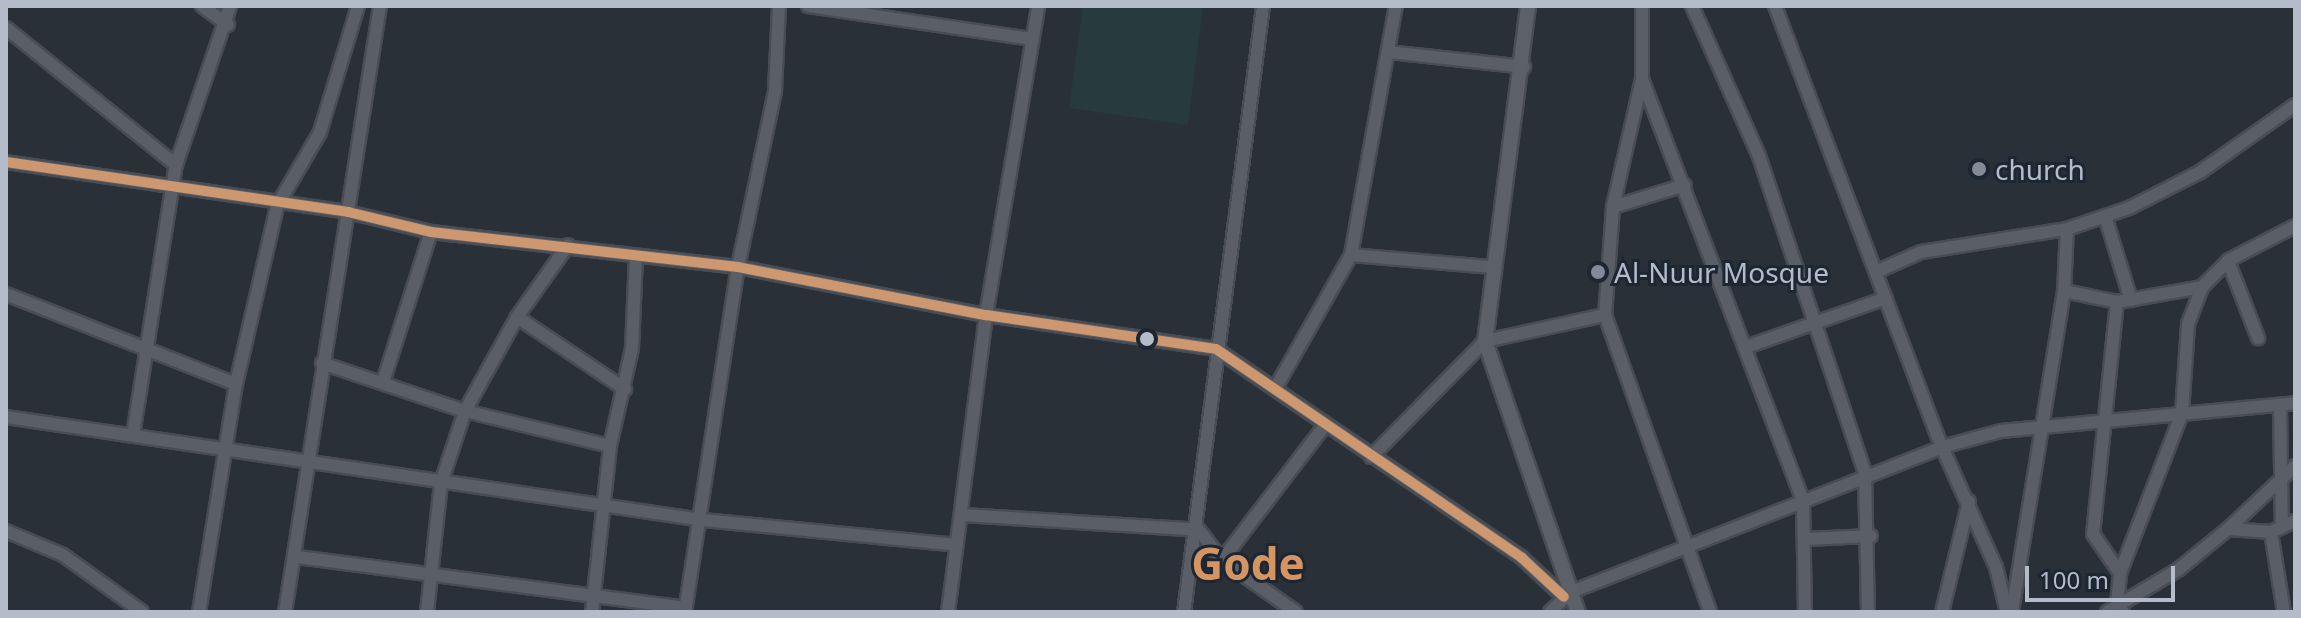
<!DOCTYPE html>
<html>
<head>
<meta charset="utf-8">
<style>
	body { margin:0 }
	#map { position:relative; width:2301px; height:618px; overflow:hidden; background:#2a3038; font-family:"Noto Sans",sans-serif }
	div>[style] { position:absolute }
	.green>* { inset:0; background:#273a3e }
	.roads { filter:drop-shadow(2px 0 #484c53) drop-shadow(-2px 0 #484c53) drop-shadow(0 2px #484c53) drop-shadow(0 -2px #484c53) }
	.minor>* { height:12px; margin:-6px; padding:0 6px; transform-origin:6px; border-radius:6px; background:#5a5e66 }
	.major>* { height:14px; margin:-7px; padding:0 7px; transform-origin:7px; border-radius:7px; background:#5c6168 }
	.bus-1>* { height:10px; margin:-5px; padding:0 5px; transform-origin:5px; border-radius:5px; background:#cd976f }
	.dots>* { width:22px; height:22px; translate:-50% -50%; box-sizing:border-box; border:4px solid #1d2633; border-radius:50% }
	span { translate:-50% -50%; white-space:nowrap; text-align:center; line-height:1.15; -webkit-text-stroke:6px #1d2633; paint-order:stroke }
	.poi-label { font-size:28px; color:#b4bcc9 }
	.left { translate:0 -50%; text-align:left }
	.town-label { font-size:44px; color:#d59563; font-weight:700 }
	.frame { position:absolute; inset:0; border:8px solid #b4bcc9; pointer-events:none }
	.scale { position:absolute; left:2025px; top:566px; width:150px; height:36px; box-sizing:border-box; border:4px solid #b4bcc9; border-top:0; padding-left:10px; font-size:24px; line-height:28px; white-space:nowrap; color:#b4bcc9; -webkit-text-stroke:6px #1d2633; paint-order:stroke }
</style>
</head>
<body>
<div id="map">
	<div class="green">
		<div style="clip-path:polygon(1083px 6px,1203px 6px,1188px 125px,1069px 108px)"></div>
	</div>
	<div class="roads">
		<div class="minor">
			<div style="left:202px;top:6px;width:32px;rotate:36deg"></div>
			<div style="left:808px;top:6px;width:226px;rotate:8.4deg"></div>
			<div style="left:1642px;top:6px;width:73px;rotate:90deg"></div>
			<div style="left:1642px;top:79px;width:131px;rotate:102.8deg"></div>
			<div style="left:1613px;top:207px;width:108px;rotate:94.2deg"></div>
			<div style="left:1605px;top:315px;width:315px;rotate:70.5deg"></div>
			<div style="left:1692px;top:6px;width:164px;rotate:65.9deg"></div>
			<div style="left:1759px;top:156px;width:333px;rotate:71.5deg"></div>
			<div style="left:1865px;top:472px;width:140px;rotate:88.8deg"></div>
			<div style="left:1775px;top:6px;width:472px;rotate:69.3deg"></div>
			<div style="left:1942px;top:447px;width:132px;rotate:65.8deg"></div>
			<div style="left:1996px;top:567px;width:46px;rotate:76.3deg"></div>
			<div style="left:6px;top:28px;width:218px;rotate:38.9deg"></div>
			<div style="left:1389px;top:52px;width:136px;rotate:6.3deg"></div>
			<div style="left:1642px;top:79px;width:451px;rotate:69.1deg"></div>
			<div style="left:1803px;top:500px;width:112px;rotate:89deg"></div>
			<div style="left:6px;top:162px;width:346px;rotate:8.3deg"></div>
			<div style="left:348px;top:212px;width:85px;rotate:13.5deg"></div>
			<div style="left:431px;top:232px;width:309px;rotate:6.5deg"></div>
			<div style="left:738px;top:267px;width:253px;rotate:11deg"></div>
			<div style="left:986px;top:315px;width:232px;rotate:8.4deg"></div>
			<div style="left:1216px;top:349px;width:371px;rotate:34.3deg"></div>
			<div style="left:1522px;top:558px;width:57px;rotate:42.9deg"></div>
			<div style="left:1613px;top:207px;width:75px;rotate:-17deg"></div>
			<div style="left:2105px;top:216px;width:88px;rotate:72.8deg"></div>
			<div style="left:1351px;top:255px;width:142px;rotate:4.9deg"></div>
			<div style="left:2228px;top:261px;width:83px;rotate:68.7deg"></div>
			<div style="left:1878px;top:271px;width:47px;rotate:-23.8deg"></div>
			<div style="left:1921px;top:252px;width:148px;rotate:-9deg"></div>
			<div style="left:2067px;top:229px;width:65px;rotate:-18.7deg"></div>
			<div style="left:2129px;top:208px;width:80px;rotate:-26.9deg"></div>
			<div style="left:2200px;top:172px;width:116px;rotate:-35.2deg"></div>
			<div style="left:2064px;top:291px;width:54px;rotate:11.7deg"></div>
			<div style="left:2117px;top:302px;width:86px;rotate:-10deg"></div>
			<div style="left:6px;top:294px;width:247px;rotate:21.4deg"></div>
			<div style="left:2117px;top:302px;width:233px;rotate:95.9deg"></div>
			<div style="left:2093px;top:534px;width:47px;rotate:55.3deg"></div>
			<div style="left:517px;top:317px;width:130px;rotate:33.7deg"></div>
			<div style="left:1746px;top:347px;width:148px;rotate:-19.3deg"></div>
			<div style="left:322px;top:363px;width:151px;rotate:18.6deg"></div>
			<div style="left:465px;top:411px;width:149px;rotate:13.6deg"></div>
			<div style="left:384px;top:379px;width:154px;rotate:-72.3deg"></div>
			<div style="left:1276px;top:387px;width:152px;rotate:-60.4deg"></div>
			<div style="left:1351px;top:255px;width:253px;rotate:-79.8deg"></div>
			<div style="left:2280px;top:406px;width:121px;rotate:89.1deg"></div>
			<div style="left:6px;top:417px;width:705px;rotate:8.41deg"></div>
			<div style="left:703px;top:520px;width:255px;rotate:5.6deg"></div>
			<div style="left:133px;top:435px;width:273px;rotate:-81deg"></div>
			<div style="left:176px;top:165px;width:168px;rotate:-71.2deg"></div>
			<div style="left:1371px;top:457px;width:163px;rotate:-45.5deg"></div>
			<div style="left:1485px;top:341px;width:123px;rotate:-12.2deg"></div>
			<div style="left:963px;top:515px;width:236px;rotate:3.6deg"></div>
			<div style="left:1199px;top:530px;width:38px;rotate:53deg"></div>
			<div style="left:1222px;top:560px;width:90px;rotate:35.1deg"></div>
			<div style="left:2228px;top:529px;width:92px;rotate:-43.2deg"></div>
			<div style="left:6px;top:531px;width:62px;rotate:22.8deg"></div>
			<div style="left:63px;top:555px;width:97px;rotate:35.8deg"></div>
			<div style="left:2271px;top:532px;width:81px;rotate:80.8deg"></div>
			<div style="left:1806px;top:539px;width:65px;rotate:-2.6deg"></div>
			<div style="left:298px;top:557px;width:391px;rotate:7.5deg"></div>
			<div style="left:1222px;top:560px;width:171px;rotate:-52.6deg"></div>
			<div style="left:199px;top:612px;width:231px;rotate:-80.8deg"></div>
			<div style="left:236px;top:384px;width:183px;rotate:-77deg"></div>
			<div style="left:277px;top:206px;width:86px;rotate:-59.8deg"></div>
			<div style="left:320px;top:132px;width:132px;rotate:-73.2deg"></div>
			<div style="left:285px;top:612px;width:613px;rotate:-81.09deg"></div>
			<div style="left:427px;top:612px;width:130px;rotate:-83.8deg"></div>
			<div style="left:441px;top:483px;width:76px;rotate:-71.6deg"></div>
			<div style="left:465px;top:411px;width:107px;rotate:-61deg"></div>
			<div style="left:517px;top:317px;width:88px;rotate:-54.7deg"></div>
			<div style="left:592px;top:612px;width:167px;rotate:-83.8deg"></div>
			<div style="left:610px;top:446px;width:100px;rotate:-77.3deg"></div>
			<div style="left:632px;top:348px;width:92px;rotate:-87.5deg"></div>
			<div style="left:685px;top:612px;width:349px;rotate:-81.3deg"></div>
			<div style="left:738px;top:267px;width:180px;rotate:-78.1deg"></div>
			<div style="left:775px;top:91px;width:85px;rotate:-87.3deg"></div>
			<div style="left:948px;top:612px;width:299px;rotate:-82.7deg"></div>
			<div style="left:986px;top:315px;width:313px;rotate:-80.4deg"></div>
			<div style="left:1184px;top:612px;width:611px;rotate:-82.57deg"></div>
			<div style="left:1550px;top:612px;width:29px;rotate:-44deg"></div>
			<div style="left:1571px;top:592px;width:398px;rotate:-21.3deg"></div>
			<div style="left:1942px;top:447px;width:61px;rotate:-15.2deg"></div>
			<div style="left:2001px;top:431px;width:295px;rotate:-5.4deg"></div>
			<div style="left:1942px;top:612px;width:114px;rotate:-76.3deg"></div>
			<div style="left:2012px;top:612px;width:325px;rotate:-80.8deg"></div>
			<div style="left:2064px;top:291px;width:62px;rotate:-87.2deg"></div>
			<div style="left:2107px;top:612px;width:84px;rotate:-30.8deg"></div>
			<div style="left:2179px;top:569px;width:63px;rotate:-39.2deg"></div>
			<div style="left:2228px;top:529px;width:43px;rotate:4deg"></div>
			<div style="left:2271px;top:532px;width:26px;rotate:-25deg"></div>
			<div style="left:2123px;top:612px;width:10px;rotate:-127deg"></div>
			<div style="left:2117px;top:604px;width:31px;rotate:-84deg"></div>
			<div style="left:2120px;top:573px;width:172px;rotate:-68.8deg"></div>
			<div style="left:2182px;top:413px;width:89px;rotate:-86.1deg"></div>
			<div style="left:2188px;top:324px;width:40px;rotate:-69deg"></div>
			<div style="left:2202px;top:287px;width:38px;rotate:-45deg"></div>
			<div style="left:2229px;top:260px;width:74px;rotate:-27.3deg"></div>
		</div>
		<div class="major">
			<div style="left:1528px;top:6px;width:338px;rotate:97.3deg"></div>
			<div style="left:1485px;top:341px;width:287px;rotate:71.1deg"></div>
		</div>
	</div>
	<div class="bus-1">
		<div style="left:6px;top:162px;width:346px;rotate:8.3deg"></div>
		<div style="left:348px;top:212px;width:85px;rotate:13.5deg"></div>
		<div style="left:431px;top:232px;width:309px;rotate:6.5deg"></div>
		<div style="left:738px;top:267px;width:253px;rotate:11deg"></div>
		<div style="left:986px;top:315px;width:232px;rotate:8.4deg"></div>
		<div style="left:1216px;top:349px;width:371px;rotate:34.3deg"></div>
		<div style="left:1522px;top:558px;width:57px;rotate:42.9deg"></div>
	</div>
	<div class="dots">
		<div style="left:1979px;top:169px;background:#848b96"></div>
		<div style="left:1598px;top:272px;background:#848b96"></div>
		<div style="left:1147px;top:339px;background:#b4bcc9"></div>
	</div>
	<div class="poi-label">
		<span class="left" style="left:1995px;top:169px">church</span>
		<span class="left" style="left:1614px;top:272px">Al-Nuur Mosque</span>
	</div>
	<div class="town-label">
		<span style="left:1248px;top:563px">Gode</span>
	</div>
	<div class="frame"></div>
	<div class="scale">100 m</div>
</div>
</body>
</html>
